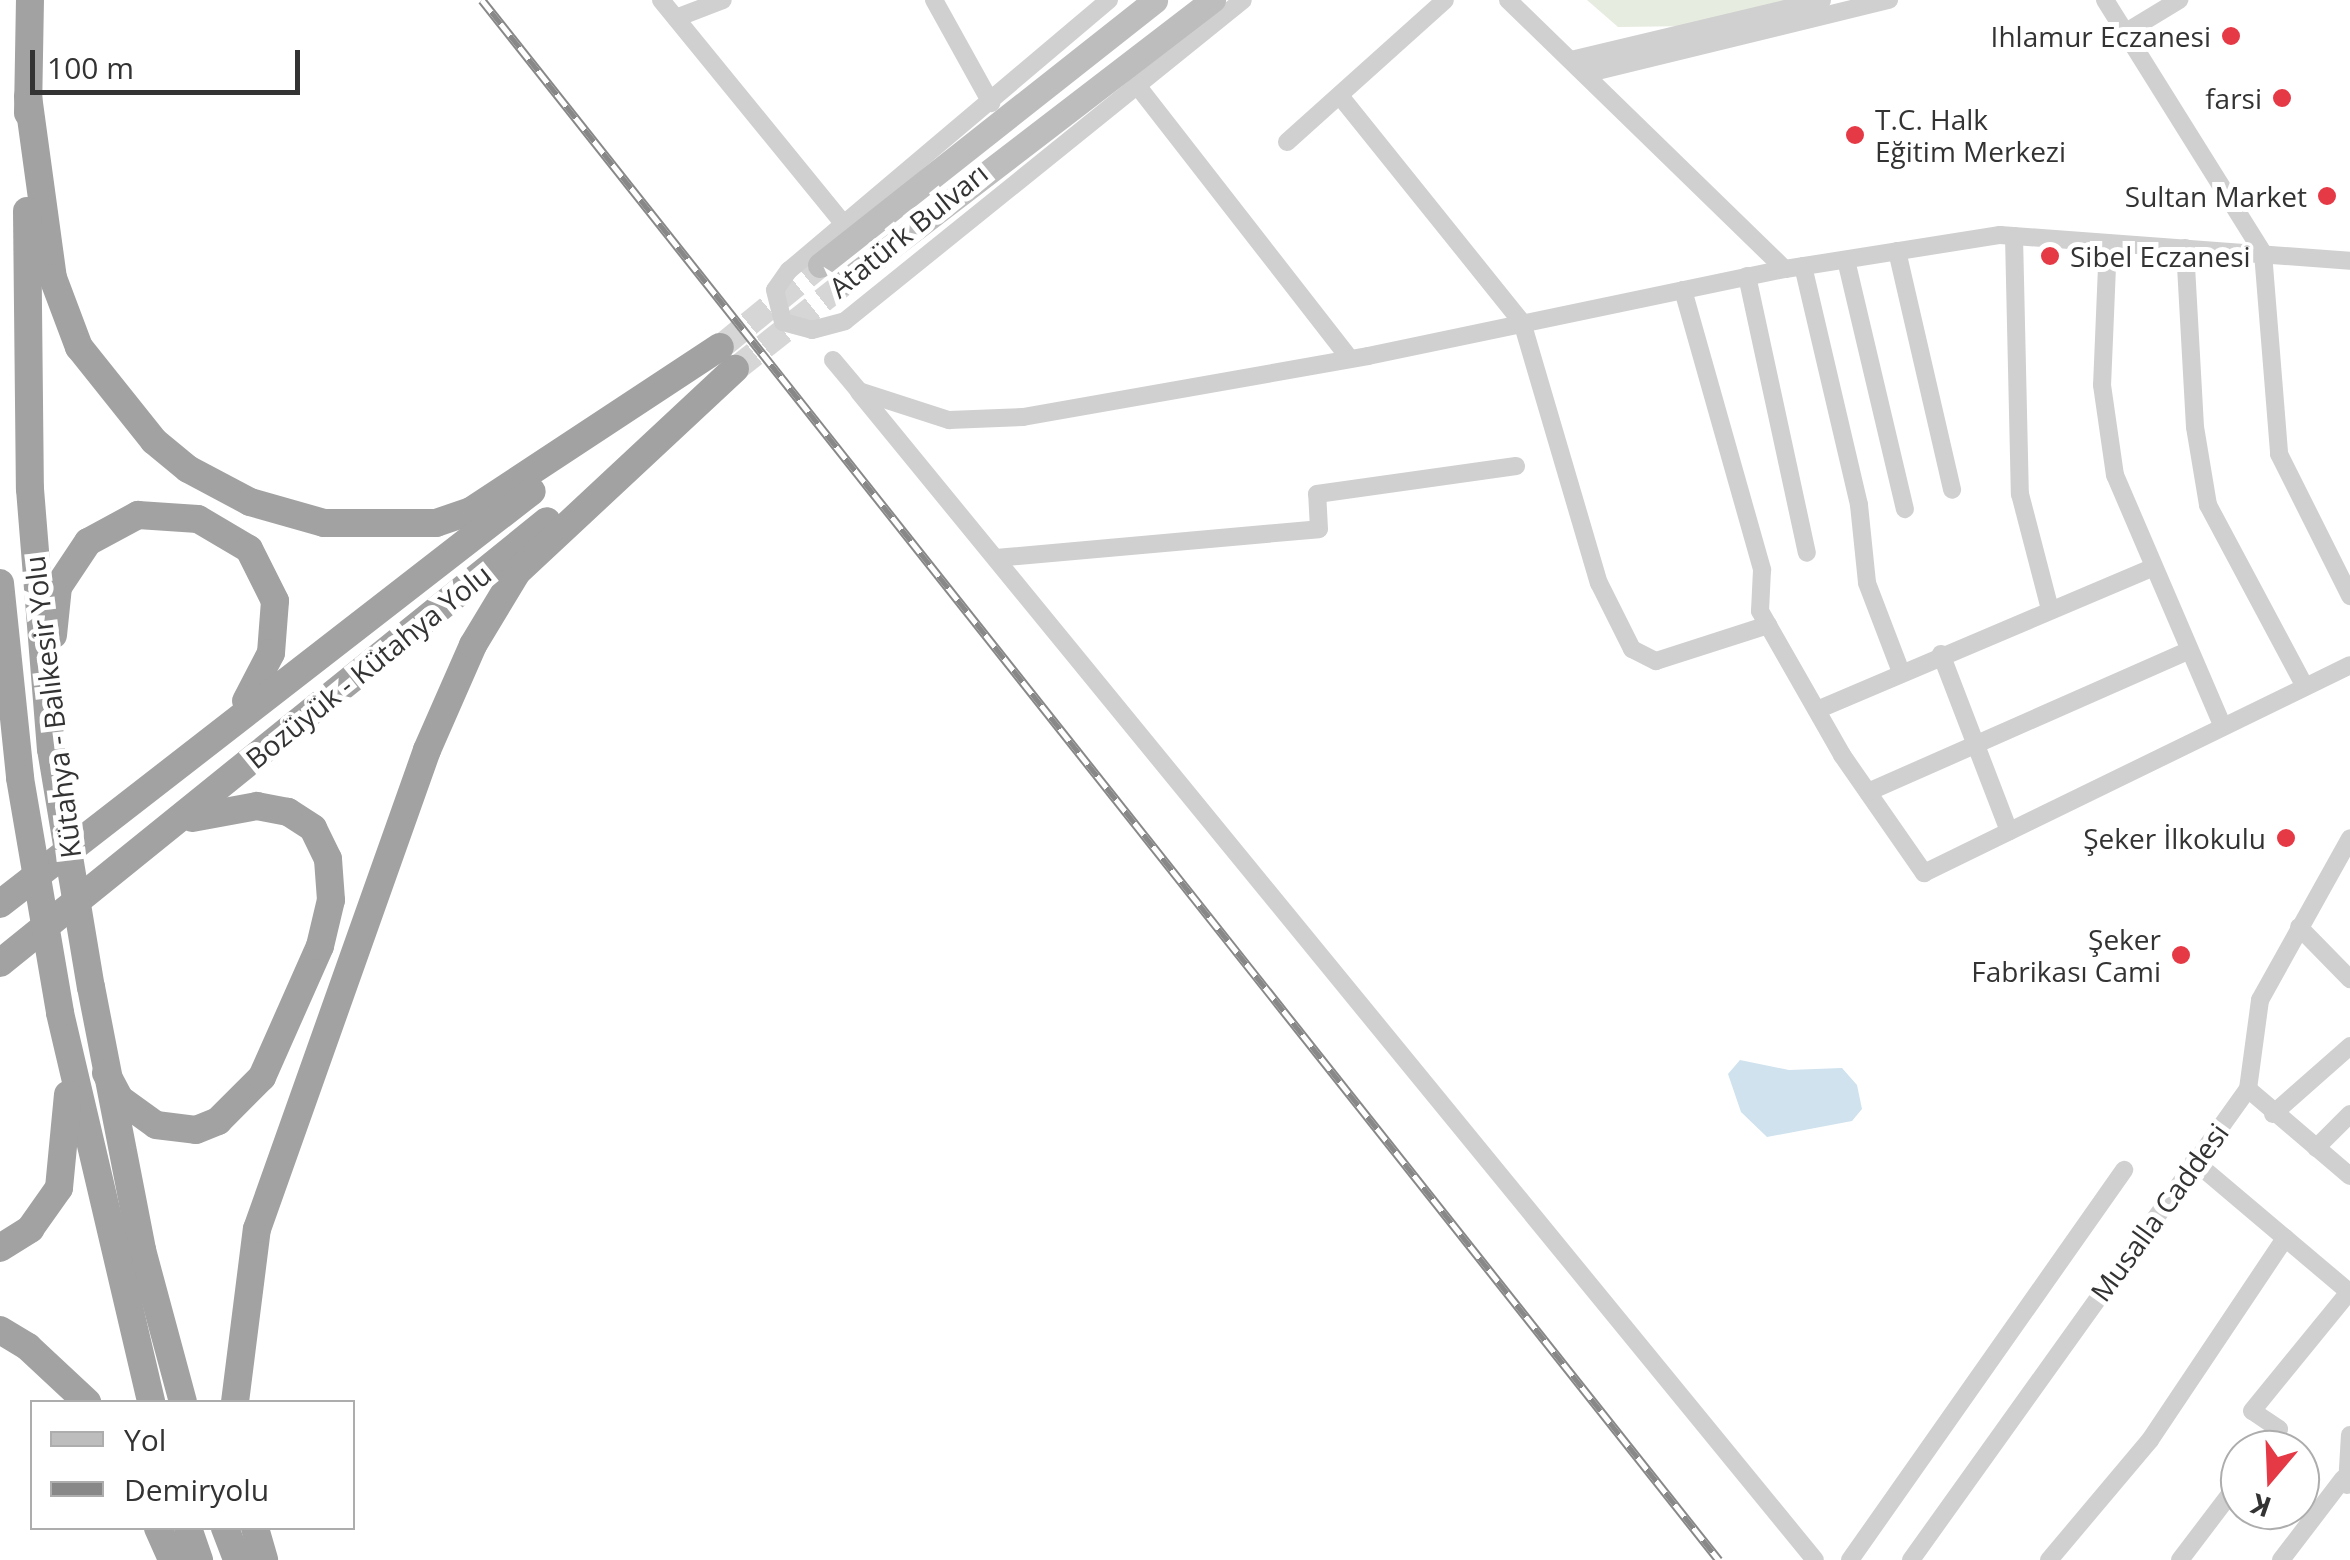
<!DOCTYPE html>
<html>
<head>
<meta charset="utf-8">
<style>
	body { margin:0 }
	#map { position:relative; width:2350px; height:1560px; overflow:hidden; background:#fff; font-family:"Open Sans",sans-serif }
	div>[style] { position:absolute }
	.green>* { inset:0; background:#e6ecdf }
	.water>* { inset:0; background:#cfe2ee }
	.secondary-tunnel>* { height:25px; margin-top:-12.5px; transform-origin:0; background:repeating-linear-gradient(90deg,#d6d6d6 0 25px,transparent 0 37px) }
	.minor>* { height:18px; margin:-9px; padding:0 9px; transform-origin:9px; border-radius:9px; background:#d0d0d0 }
	.secondary>* { height:25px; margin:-12.5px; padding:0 12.5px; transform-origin:12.5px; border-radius:12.5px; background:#bdbdbd }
	.trunk>* { height:28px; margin:-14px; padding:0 14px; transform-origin:14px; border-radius:14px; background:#a2a2a2 }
	.rail>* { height:9px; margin-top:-4.5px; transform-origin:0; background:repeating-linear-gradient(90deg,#fff 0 15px,#888 0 30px); box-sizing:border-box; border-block:2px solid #888 }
	.trunk-bridge>* { height:28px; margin:-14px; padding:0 14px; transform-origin:14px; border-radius:14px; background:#a2a2a2 }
	.dots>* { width:28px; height:28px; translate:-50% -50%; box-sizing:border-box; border:5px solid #fff; border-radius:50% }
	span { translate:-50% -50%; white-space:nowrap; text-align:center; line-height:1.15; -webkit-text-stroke:10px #fff; paint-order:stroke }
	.poi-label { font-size:28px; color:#333 }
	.right { translate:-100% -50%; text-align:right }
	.left { translate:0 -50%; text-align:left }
	.street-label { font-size:28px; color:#333 }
	.legend { position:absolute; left:30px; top:1400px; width:325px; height:130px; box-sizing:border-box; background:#fff; border:2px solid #adadad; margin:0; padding:12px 18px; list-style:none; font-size:30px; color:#333 }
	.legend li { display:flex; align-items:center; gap:20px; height:50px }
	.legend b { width:50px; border:2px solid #adadad }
	.north { position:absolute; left:2220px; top:1430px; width:100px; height:100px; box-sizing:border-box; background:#fff; border:2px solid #adadad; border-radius:50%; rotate:199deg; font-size:28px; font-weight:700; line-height:40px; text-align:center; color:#333 }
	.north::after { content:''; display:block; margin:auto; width:35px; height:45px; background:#e63946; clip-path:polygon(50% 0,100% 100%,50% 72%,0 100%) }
	.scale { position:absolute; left:30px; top:50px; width:270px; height:45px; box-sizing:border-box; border:5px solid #333; border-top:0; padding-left:12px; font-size:30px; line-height:35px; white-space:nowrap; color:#333; -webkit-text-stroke:8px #fff; paint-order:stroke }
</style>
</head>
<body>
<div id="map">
	<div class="green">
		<div style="clip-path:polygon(1587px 0,1809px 0,1692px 26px,1618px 27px)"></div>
	</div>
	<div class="water">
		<div style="clip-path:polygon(1740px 1060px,1789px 1070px,1842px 1068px,1857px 1085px,1862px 1109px,1852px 1121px,1767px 1137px,1741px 1112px,1728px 1074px)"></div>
	</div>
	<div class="secondary-tunnel">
		<div style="left:720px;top:347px;width:129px;rotate:-39.4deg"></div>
		<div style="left:735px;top:369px;width:140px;rotate:-38.3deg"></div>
	</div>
	<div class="minor">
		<div style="left:661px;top:0;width:288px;rotate:50.8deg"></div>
		<div style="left:934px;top:0;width:118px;rotate:61deg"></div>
		<div style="left:1109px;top:0;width:419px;rotate:139.8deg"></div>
		<div style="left:789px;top:270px;width:24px;rotate:125deg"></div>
		<div style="left:775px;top:290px;width:33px;rotate:76deg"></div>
		<div style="left:783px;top:322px;width:30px;rotate:15deg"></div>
		<div style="left:812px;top:330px;width:34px;rotate:-15deg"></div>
		<div style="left:845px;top:321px;width:511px;rotate:-38.89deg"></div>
		<div style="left:1508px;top:0;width:386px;rotate:44.2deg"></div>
		<div style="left:2105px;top:0;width:298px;rotate:58deg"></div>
		<div style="left:2263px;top:253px;width:202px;rotate:85.4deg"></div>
		<div style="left:2279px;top:454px;width:159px;rotate:63.4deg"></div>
		<div style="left:676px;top:18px;width:50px;rotate:-21deg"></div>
		<div style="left:2123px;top:34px;width:66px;rotate:-31.3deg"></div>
		<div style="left:1571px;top:60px;width:258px;rotate:-13.4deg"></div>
		<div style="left:1585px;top:74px;width:313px;rotate:-13.7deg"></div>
		<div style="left:1136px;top:84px;width:348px;rotate:52.1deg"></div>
		<div style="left:1340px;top:96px;width:290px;rotate:51.2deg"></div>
		<div style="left:1522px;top:322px;width:272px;rotate:73.6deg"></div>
		<div style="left:1599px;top:583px;width:74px;rotate:63.4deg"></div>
		<div style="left:1632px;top:649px;width:27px;rotate:27deg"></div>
		<div style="left:1656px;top:661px;width:118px;rotate:-17.8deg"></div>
		<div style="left:1287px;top:142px;width:212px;rotate:-41.9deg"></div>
		<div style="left:2014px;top:236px;width:258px;rotate:88.7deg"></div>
		<div style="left:2020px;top:494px;width:119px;rotate:75.4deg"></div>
		<div style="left:2108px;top:243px;width:142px;rotate:92.4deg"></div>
		<div style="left:2102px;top:385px;width:91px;rotate:81.8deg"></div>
		<div style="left:2115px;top:475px;width:274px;rotate:66.8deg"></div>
		<div style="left:2185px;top:248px;width:179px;rotate:86.8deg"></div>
		<div style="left:2195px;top:427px;width:79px;rotate:80.5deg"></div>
		<div style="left:2208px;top:505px;width:206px;rotate:61.9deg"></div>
		<div style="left:1897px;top:251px;width:245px;rotate:77deg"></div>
		<div style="left:1846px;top:260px;width:256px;rotate:76.7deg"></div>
		<div style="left:1803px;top:266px;width:245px;rotate:76.8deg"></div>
		<div style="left:1859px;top:505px;width:78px;rotate:84.1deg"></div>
		<div style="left:1867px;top:583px;width:95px;rotate:69.1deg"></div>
		<div style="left:1747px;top:276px;width:283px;rotate:77.8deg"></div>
		<div style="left:1683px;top:290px;width:291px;rotate:74.2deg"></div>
		<div style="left:1762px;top:570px;width:41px;rotate:92.8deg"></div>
		<div style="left:1760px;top:611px;width:166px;rotate:60.3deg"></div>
		<div style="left:1842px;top:755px;width:144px;rotate:55.2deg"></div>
		<div style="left:1924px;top:873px;width:474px;rotate:-26deg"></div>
		<div style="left:833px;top:360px;width:40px;rotate:50deg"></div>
		<div style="left:859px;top:391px;width:95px;rotate:17.9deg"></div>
		<div style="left:949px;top:420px;width:74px;rotate:-2.3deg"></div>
		<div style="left:1023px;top:417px;width:350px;rotate:-10deg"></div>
		<div style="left:1368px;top:356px;width:426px;rotate:-11.8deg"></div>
		<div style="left:1785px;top:269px;width:218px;rotate:-9deg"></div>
		<div style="left:2000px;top:235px;width:351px;rotate:4.2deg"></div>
		<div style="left:859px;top:392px;width:1509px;rotate:50.7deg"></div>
		<div style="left:996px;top:558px;width:324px;rotate:-5.1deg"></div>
		<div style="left:1319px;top:529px;width:35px;rotate:-93deg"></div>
		<div style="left:1317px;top:494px;width:201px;rotate:-8deg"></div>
		<div style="left:1941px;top:654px;width:190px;rotate:69deg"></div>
		<div style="left:1817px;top:710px;width:363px;rotate:-23deg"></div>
		<div style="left:1868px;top:792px;width:350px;rotate:-23.8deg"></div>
		<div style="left:2299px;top:927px;width:73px;rotate:45.6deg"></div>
		<div style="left:2248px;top:1089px;width:134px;rotate:40.5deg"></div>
		<div style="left:2273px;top:1114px;width:103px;rotate:-41.4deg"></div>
		<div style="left:2316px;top:1148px;width:48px;rotate:-45deg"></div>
		<div style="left:2194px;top:1161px;width:204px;rotate:40.2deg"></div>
		<div style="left:2263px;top:1450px;width:26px;rotate:-53deg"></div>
		<div style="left:2279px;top:1429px;width:32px;rotate:-146deg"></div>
		<div style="left:2252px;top:1411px;width:154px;rotate:-50.8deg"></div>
		<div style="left:2347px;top:1485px;width:50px;rotate:-86.6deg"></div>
		<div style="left:1850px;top:1560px;width:477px;rotate:-54.9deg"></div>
		<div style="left:1911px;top:1560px;width:579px;rotate:-54.42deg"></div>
		<div style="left:2248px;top:1089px;width:90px;rotate:-82.3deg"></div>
		<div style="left:2260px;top:1000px;width:185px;rotate:-60.9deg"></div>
		<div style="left:2049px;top:1560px;width:157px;rotate:-49.9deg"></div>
		<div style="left:2150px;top:1440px;width:243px;rotate:-56.2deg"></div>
		<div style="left:2180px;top:1560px;width:99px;rotate:-52.8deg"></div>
		<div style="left:2281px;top:1560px;width:102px;rotate:-52.6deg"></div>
	</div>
	<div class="secondary">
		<div style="left:820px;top:265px;width:427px;rotate:-38.3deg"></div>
		<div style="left:845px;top:282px;width:464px;rotate:-37.5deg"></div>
	</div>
	<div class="trunk">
		<div style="left:28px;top:96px;width:184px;rotate:82.2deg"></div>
		<div style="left:53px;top:278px;width:74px;rotate:69.4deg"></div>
		<div style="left:79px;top:347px;width:120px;rotate:51.4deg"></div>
		<div style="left:154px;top:441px;width:44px;rotate:39.5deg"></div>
		<div style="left:188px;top:469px;width:70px;rotate:28deg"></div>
		<div style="left:250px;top:502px;width:77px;rotate:15.8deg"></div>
		<div style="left:324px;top:523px;width:112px"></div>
		<div style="left:436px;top:523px;width:37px;rotate:-19deg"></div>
		<div style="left:471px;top:511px;width:298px;rotate:-33.4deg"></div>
		<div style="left:28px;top:113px;width:113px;rotate:-89deg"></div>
		<div style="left:27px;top:211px;width:278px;rotate:89.4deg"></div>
		<div style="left:30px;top:489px;width:261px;rotate:85.4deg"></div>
		<div style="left:0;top:583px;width:196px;rotate:84.1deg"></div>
		<div style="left:53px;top:635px;width:48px;rotate:-84.1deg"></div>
		<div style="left:58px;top:587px;width:54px;rotate:-56.3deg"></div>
		<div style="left:88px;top:542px;width:57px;rotate:-28.4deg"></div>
		<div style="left:138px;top:515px;width:60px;rotate:3.8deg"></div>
		<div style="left:198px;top:519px;width:59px;rotate:30.5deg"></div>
		<div style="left:249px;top:549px;width:58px;rotate:63.4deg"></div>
		<div style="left:275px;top:601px;width:52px;rotate:94.4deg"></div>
		<div style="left:271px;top:653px;width:54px;rotate:117.5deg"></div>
		<div style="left:0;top:904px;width:673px;rotate:-37.82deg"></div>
		<div style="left:0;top:963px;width:703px;rotate:-38.94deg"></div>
		<div style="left:91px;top:987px;width:268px;rotate:79deg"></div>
		<div style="left:142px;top:1250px;width:157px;rotate:74.9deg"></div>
		<div style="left:60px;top:1013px;width:400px;rotate:76.8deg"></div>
		<div style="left:106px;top:1073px;width:30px;rotate:62deg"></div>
		<div style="left:120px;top:1099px;width:44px;rotate:35.8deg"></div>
		<div style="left:156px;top:1125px;width:40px;rotate:7.1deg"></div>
		<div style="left:196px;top:1130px;width:24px;rotate:-22deg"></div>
		<div style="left:218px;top:1121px;width:62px;rotate:-45deg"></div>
		<div style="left:262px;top:1077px;width:143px;rotate:-66.1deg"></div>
		<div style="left:320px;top:946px;width:47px;rotate:-76.6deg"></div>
		<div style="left:331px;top:900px;width:41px;rotate:-94.2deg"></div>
		<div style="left:328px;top:859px;width:34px;rotate:-116deg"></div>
		<div style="left:313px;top:828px;width:30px;rotate:-147deg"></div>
		<div style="left:288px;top:812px;width:32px;rotate:-169deg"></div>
		<div style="left:257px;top:806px;width:66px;rotate:169.5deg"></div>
		<div style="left:0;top:1248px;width:36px;rotate:-32deg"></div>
		<div style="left:30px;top:1229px;width:50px;rotate:-54.7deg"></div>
		<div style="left:59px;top:1188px;width:94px;rotate:-84.5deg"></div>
		<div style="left:0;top:1330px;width:33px;rotate:31deg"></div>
		<div style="left:28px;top:1347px;width:81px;rotate:43deg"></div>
		<div style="left:235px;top:1402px;width:174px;rotate:-82.8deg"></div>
		<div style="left:257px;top:1229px;width:508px;rotate:-70.46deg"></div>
		<div style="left:427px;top:750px;width:115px;rotate:-66.3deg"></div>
		<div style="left:473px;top:645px;width:85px;rotate:-58.9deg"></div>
		<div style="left:517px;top:572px;width:298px;rotate:-43deg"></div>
		<div style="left:158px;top:1528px;width:35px;rotate:66deg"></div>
		<div style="left:188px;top:1528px;width:34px;rotate:71deg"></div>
		<div style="left:225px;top:1528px;width:34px;rotate:69deg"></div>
		<div style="left:255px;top:1528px;width:33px;rotate:74deg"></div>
	</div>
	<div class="rail">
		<div style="left:482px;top:0;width:1991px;rotate:51.59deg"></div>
	</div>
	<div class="trunk-bridge">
		<div style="left:51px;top:749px;width:241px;rotate:80.5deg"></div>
		<div style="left:20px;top:778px;width:238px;rotate:80.3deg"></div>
	</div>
	<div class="dots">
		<div style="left:2231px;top:36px;background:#e63946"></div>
		<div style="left:2282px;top:98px;background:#e63946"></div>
		<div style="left:1855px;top:135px;background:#e63946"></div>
		<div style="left:2327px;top:196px;background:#e63946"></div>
		<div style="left:2050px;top:256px;background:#e63946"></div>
		<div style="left:2286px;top:838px;background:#e63946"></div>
		<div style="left:2181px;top:955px;background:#e63946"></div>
	</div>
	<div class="poi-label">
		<span class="right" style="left:2211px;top:36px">Ihlamur Eczanesi</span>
		<span class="right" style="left:2262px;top:98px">farsi</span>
		<span class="left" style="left:1875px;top:135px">T.C. Halk<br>Eğitim Merkezi</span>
		<span class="right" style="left:2307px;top:196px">Sultan Market</span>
		<span class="left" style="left:2070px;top:256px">Sibel Eczanesi</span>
		<span class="right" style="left:2266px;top:838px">Şeker İlkokulu</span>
		<span class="right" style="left:2161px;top:955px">Şeker<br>Fabrikası Cami</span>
	</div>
	<div class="street-label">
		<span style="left:908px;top:230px;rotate:-39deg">Atatürk Bulvarı</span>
		<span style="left:368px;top:666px;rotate:-39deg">Bozüyük - Kütahya Yolu</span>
		<span style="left:52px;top:707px;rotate:-97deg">Kütahya - Balıkesir Yolu</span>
		<span style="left:2159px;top:1212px;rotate:-54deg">Musalla Caddesi</span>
	</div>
	<ul class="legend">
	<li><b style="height:12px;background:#bdbdbd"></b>Yol</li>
	<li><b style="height:12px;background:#888"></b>Demiryolu</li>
	</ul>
	<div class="north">K</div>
	<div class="scale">100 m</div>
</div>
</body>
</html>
